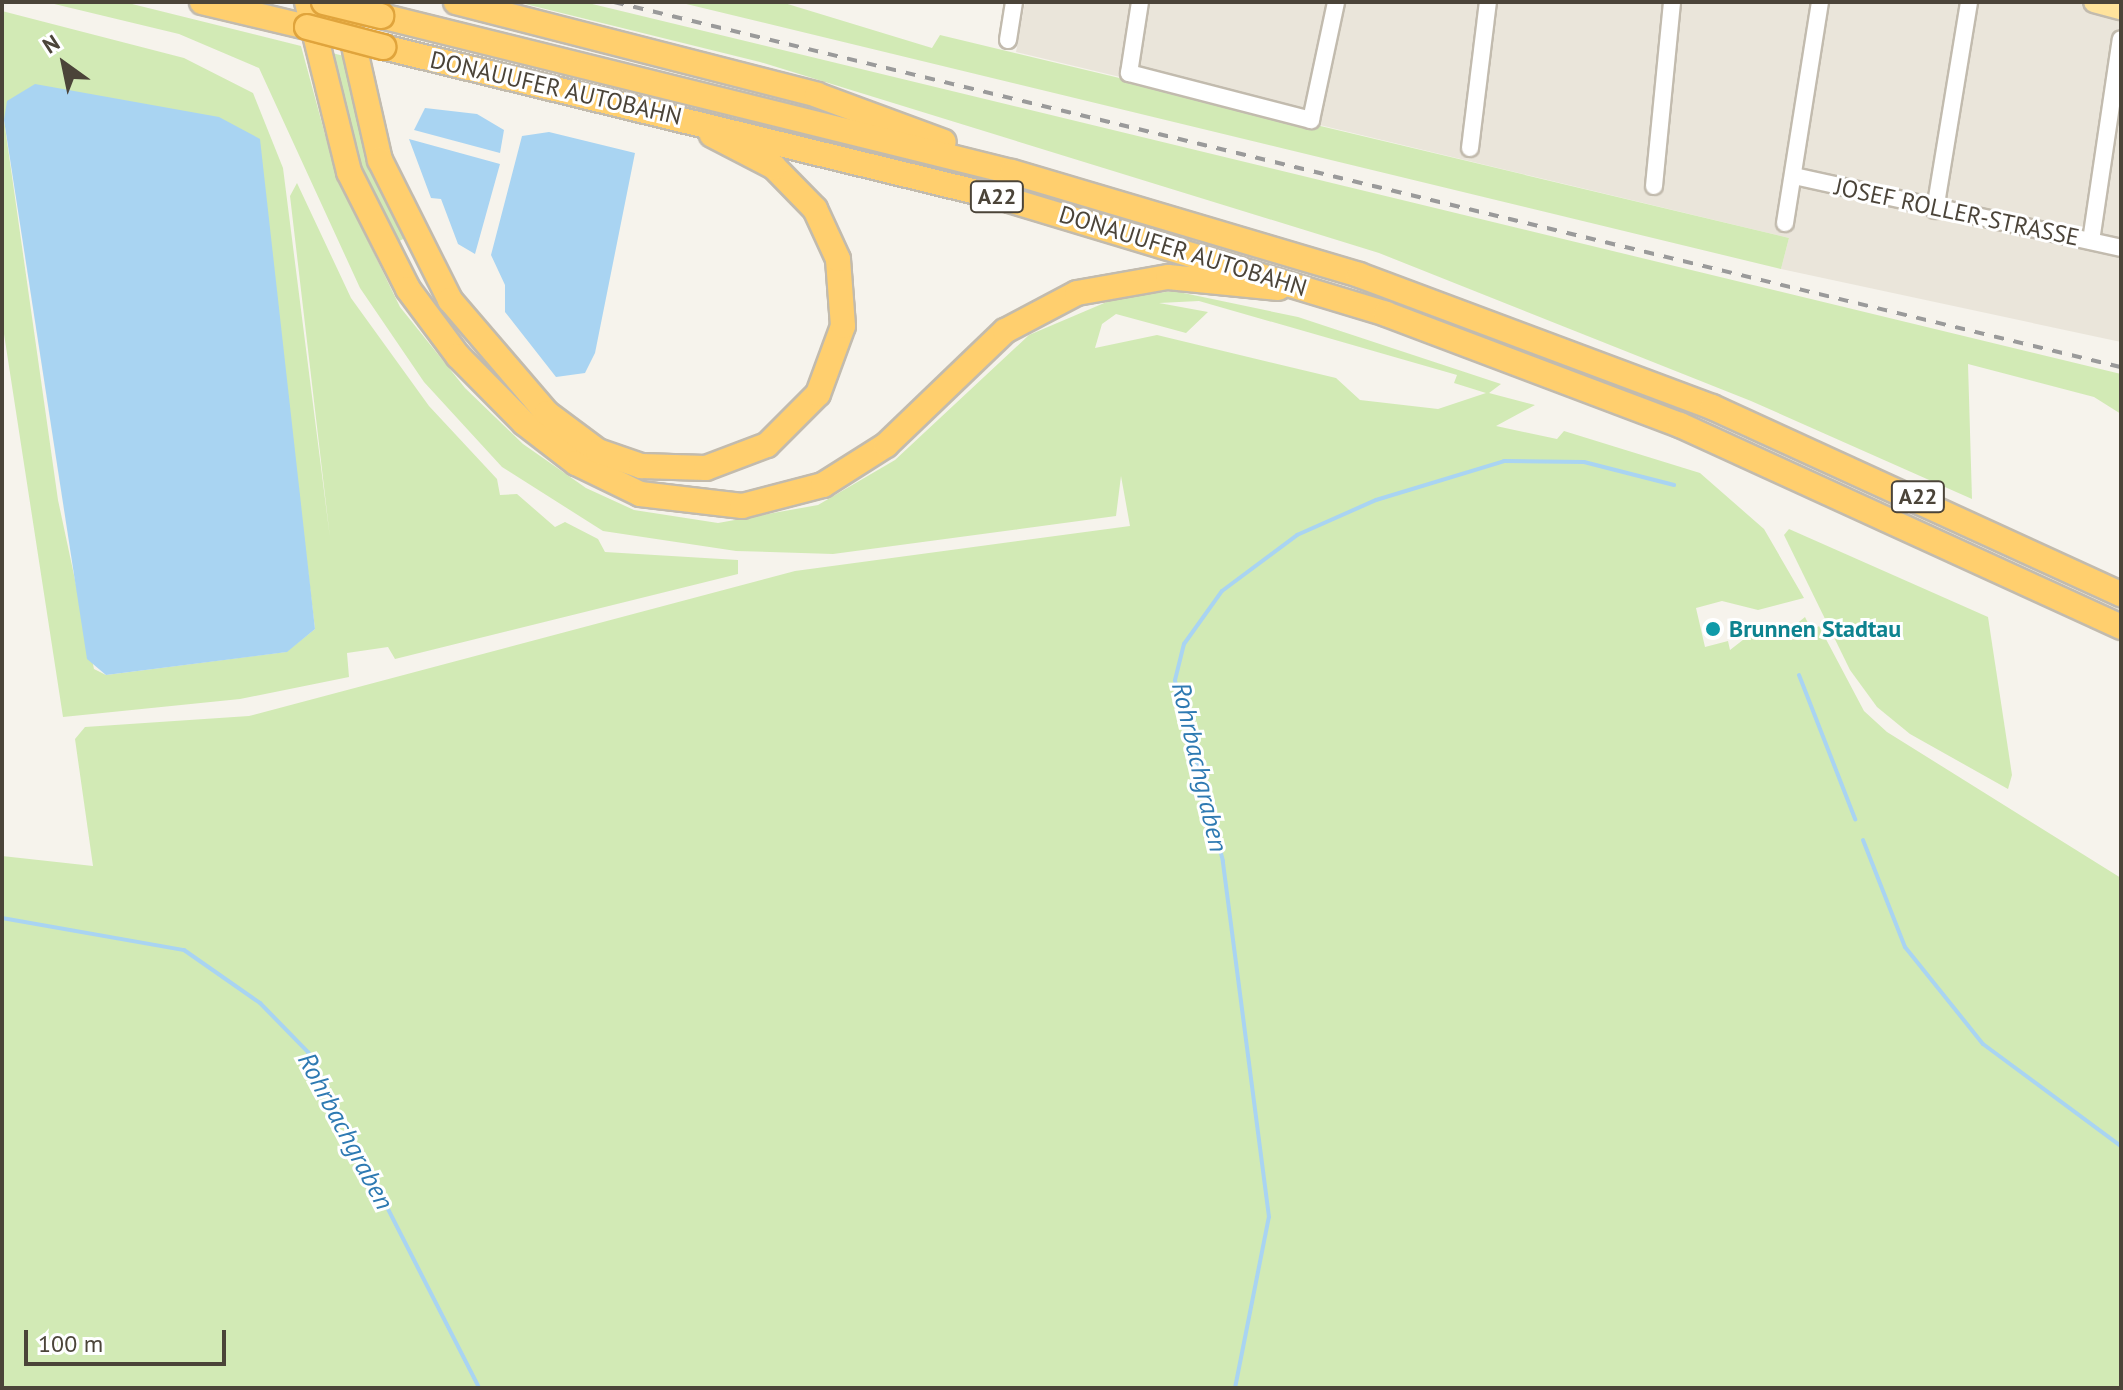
<!DOCTYPE html>
<html>
<head>
<meta charset="utf-8">
<style>
	body { margin:0 }
	#map { position:relative; width:2123px; height:1390px; overflow:hidden; background:#f6f3ec; font-family:"PT Sans",sans-serif }
	div>[style] { position:absolute }
	.residential>* { inset:0; background:#eae5da }
	.green>* { inset:0; background:#d2eab5 }
	.water>* { inset:0; background:#a9d4f2 }
	.stream>* { height:4px; margin:-2px; padding:0 2px; transform-origin:2px; border-radius:2px; background:#a9d4f2 }
	.roads { filter:drop-shadow(2px 0 #c2bbae) drop-shadow(-2px 0 #c2bbae) drop-shadow(0 2px #c2bbae) drop-shadow(0 -2px #c2bbae) }
	.minor>* { height:16px; margin:-8px; padding:0 8px; transform-origin:8px; border-radius:8px; background:#fff }
	.major>* { height:20px; margin:-10px; padding:0 10px; transform-origin:10px; border-radius:10px; background:#ffe39c }
	.highway>* { height:24px; margin:-12px; padding:0 12px; transform-origin:12px; border-radius:12px; background:#ffcf6e }
	.rail>* { height:4px; margin-top:-2px; transform-origin:0; background:repeating-linear-gradient(90deg,#9a9a9a 0 10px,transparent 0 20px) }
	.bridges { filter:drop-shadow(2px 0 #e0a43c) drop-shadow(-2px 0 #e0a43c) drop-shadow(0 2px #e0a43c) drop-shadow(0 -2px #e0a43c) }
	.highway-bridge>* { height:24px; margin:-12px; padding:0 12px; transform-origin:12px; border-radius:12px; background:#ffcf6e }
	.dots>* { width:22px; height:22px; translate:-50% -50%; box-sizing:border-box; border:4px solid #fff; border-radius:50% }
	span { translate:-50% -50%; white-space:nowrap; text-align:center; line-height:1.15; -webkit-text-stroke:6px #fff; paint-order:stroke }
	.shield-label span { padding:2px 6px; background:#fff; border:2px solid; border-radius:6px; -webkit-text-stroke-width:0 }
	.shield-label { font-size:22px; color:#4b4439; font-weight:700 }
	.street-label { font-size:24px; color:#4b4439 }
	.culture-label { font-size:24px; color:#0d838f; font-weight:700 }
	.left { translate:0 -50%; text-align:left }
	.water-label { font-size:26px; color:#2e7ab2; font-style:italic }
	.frame { position:absolute; inset:0; border:4px solid #4b4439; pointer-events:none }
	.north { position:absolute; left:24px; top:24px; width:80px; height:80px; -webkit-text-stroke:6px #fff; paint-order:stroke; rotate:327deg; font-size:22px; font-weight:700; line-height:32px; text-align:center; color:#4b4439 }
	.north::after { content:''; display:block; margin:auto; width:28px; height:36px; background:#4b4439; clip-path:polygon(50% 0,100% 100%,50% 72%,0 100%) }
	.scale { position:absolute; left:24px; top:1330px; width:202px; height:36px; box-sizing:border-box; border:4px solid #4b4439; border-top:0; padding-left:10px; font-size:24px; line-height:28px; white-space:nowrap; color:#4b4439; -webkit-text-stroke:6px #fff; paint-order:stroke }
</style>
</head>
<body>
<div id="map">
	<div class="residential">
		<div style="clip-path:polygon(1025px 2px,2121px 2px,2121px 342px,1781px 269px,1789px 238px,1016px 52px)"></div>
	</div>
	<div class="green">
		<div style="clip-path:polygon(evenodd,46px 2px,124px 2px,301px 46px,336px 175px,400px 307px,465px 388px,523px 444px,586px 488px,634px 510px,718px 523px,818px 505px,895px 460px,1029px 335px,1116px 298px,1174px 291px,1298px 317px,1501px 384px,1489px 393px,1535px 405px,1496px 426px,1557px 439px,1564px 431px,1700px 473px,1764px 529px,1804px 598px,1758px 610px,1722px 601px,1696px 608px,1705px 647px,1728px 641px,1730px 650px,1766px 622px,1789px 630px,1805px 617px,1812px 631px,1819px 626px,1864px 711px,1887px 732px,2121px 878px,2121px 1388px,2px 1388px,2px 856px,93px 866px,75px 739px,85px 727px,249px 716px,795px 571px,1130px 526px,1121px 476px,1116px 516px,833px 554px,736px 551px,603px 531px,502px 467px,424px 382px,360px 288px,259px 68px,179px 34px,46px 2px,1199px 301px,1457px 375px,1454px 383px,1486px 393px,1438px 409px,1360px 400px,1336px 378px,1157px 335px,1095px 348px,1102px 324px,1116px 314px,1186px 333px,1208px 312px,1159px 303px,1199px 301px)"></div>
		<div style="clip-path:polygon(517px 2px,584px 2px,2121px 374px,2121px 414px,2094px 397px,1968px 364px,1972px 499px,1751px 401px,1379px 253px,760px 62px)"></div>
		<div style="clip-path:polygon(678px 2px,781px 2px,932px 48px,940px 35px,1789px 238px,1781px 269px)"></div>
		<div style="clip-path:polygon(evenodd,2px 11px,184px 58px,253px 93px,283px 168px,330px 538px,290px 196px,297px 183px,351px 298px,429px 406px,497px 479px,500px 495px,517px 494px,555px 527px,565px 522px,598px 539px,605px 552px,738px 560px,738px 574px,395px 659px,388px 647px,347px 653px,349px 677px,240px 699px,63px 717px,2px 321px,2px 11px,41px 86px,290px 423px,315px 629px,286px 652px,106px 675px,94px 669px,58px 500px,4px 120px,28px 90px,41px 86px)"></div>
		<div style="clip-path:polygon(328px 52px,344px 56px,373px 166px,405px 238px,392px 245px,352px 145px)"></div>
		<div style="clip-path:polygon(1789px 529px,1988px 617px,2012px 775px,2008px 789px,1910px 734px,1877px 707px,1850px 670px,1784px 535px)"></div>
	</div>
	<div class="water">
		<div style="clip-path:polygon(35px 84px,219px 117px,260px 139px,315px 629px,287px 652px,106px 675px,87px 659px,4px 120px,7px 101px)"></div>
		<div style="clip-path:polygon(425px 108px,477px 114px,504px 130px,500px 153px,414px 130px)"></div>
		<div style="clip-path:polygon(549px 132px,635px 153px,595px 353px,585px 373px,556px 377px,505px 312px,505px 285px,491px 255px,522px 136px)"></div>
		<div style="clip-path:polygon(409px 139px,500px 164px,475px 254px,458px 244px,441px 199px,431px 198px)"></div>
	</div>
	<div class="stream">
		<div style="left:1799px;top:675px;width:155px;rotate:68.7deg"></div>
		<div style="left:1863px;top:840px;width:115px;rotate:68.6deg"></div>
		<div style="left:1905px;top:947px;width:124px;rotate:51.2deg"></div>
		<div style="left:1983px;top:1044px;width:172px;rotate:36.5deg"></div>
		<div style="left:2px;top:918px;width:185px;rotate:10deg"></div>
		<div style="left:184px;top:950px;width:93px;rotate:34.9deg"></div>
		<div style="left:260px;top:1003px;width:69px;rotate:45.6deg"></div>
		<div style="left:308px;top:1052px;width:377px;rotate:63deg"></div>
		<div style="left:1235px;top:1388px;width:174px;rotate:-78.8deg"></div>
		<div style="left:1269px;top:1217px;width:359px;rotate:-97.4deg"></div>
		<div style="left:1223px;top:861px;width:187px;rotate:-104.9deg"></div>
		<div style="left:1175px;top:680px;width:37px;rotate:-76deg"></div>
		<div style="left:1184px;top:644px;width:65px;rotate:-54.4deg"></div>
		<div style="left:1222px;top:591px;width:94px;rotate:-36.7deg"></div>
		<div style="left:1297px;top:535px;width:86px;rotate:-23.9deg"></div>
		<div style="left:1376px;top:500px;width:134px;rotate:-16.9deg"></div>
		<div style="left:1504px;top:461px;width:80px;rotate:0.7deg"></div>
		<div style="left:1584px;top:462px;width:93px;rotate:14.3deg"></div>
	</div>
	<div class="roads">
		<div class="minor">
			<div style="left:1140px;top:2px;width:72px;rotate:98.8deg"></div>
			<div style="left:1129px;top:73px;width:188px;rotate:14.5deg"></div>
			<div style="left:1311px;top:120px;width:121px;rotate:-78deg"></div>
			<div style="left:1008px;top:40px;width:38px;rotate:-81deg"></div>
			<div style="left:1470px;top:148px;width:147px;rotate:-83deg"></div>
			<div style="left:1794px;top:176px;width:335px;rotate:12.4deg"></div>
			<div style="left:1654px;top:186px;width:185px;rotate:-84.4deg"></div>
			<div style="left:1935px;top:210px;width:211px;rotate:-80.7deg"></div>
			<div style="left:1785px;top:223px;width:224px;rotate:-81deg"></div>
			<div style="left:2091px;top:241px;width:204px;rotate:-81.6deg"></div>
		</div>
		<div class="major">
			<div style="left:2094px;top:2px;width:28px;rotate:15deg"></div>
		</div>
		<div class="highway">
			<div style="left:202px;top:2px;width:108px;rotate:13.4deg"></div>
			<div style="left:307px;top:2px;width:175px;rotate:76.1deg"></div>
			<div style="left:349px;top:172px;width:131px;rotate:63.2deg"></div>
			<div style="left:408px;top:289px;width:84px;rotate:53.3deg"></div>
			<div style="left:458px;top:356px;width:94px;rotate:45.4deg"></div>
			<div style="left:524px;top:423px;width:66px;rotate:37.6deg"></div>
			<div style="left:576px;top:463px;width:71px;rotate:25.8deg"></div>
			<div style="left:640px;top:494px;width:103px;rotate:6.7deg"></div>
			<div style="left:742px;top:506px;width:84px;rotate:-14.5deg"></div>
			<div style="left:823px;top:485px;width:75px;rotate:-32.4deg"></div>
			<div style="left:886px;top:445px;width:165px;rotate:-43.8deg"></div>
			<div style="left:1005px;top:331px;width:81px;rotate:-27.8deg"></div>
			<div style="left:1077px;top:293px;width:92px;rotate:-10deg"></div>
			<div style="left:1168px;top:277px;width:111px;rotate:5.7deg"></div>
			<div style="left:344px;top:2px;width:162px;rotate:77.2deg"></div>
			<div style="left:380px;top:160px;width:157px;rotate:63.4deg"></div>
			<div style="left:450px;top:300px;width:149px;rotate:49.4deg"></div>
			<div style="left:547px;top:413px;width:64px;rotate:36.7deg"></div>
			<div style="left:598px;top:451px;width:46px;rotate:19.2deg"></div>
			<div style="left:641px;top:466px;width:65px;rotate:1.8deg"></div>
			<div style="left:706px;top:468px;width:65px;rotate:-20.7deg"></div>
			<div style="left:767px;top:445px;width:72px;rotate:-45deg"></div>
			<div style="left:818px;top:394px;width:72px;rotate:-69.8deg"></div>
			<div style="left:843px;top:326px;width:67px;rotate:-94.3deg"></div>
			<div style="left:838px;top:259px;width:55px;rotate:-114.7deg"></div>
			<div style="left:815px;top:209px;width:59px;rotate:-134.3deg"></div>
			<div style="left:774px;top:167px;width:70px;rotate:-152.7deg"></div>
			<div style="left:456px;top:2px;width:373px;rotate:14.4deg"></div>
			<div style="left:817px;top:95px;width:135px;rotate:20.3deg"></div>
			<div style="left:381px;top:16px;width:650px;rotate:13.89deg"></div>
			<div style="left:1012px;top:172px;width:362px;rotate:16.5deg"></div>
			<div style="left:1359px;top:275px;width:377px;rotate:20.5deg"></div>
			<div style="left:1712px;top:407px;width:450px;rotate:24.6deg"></div>
			<div style="left:383px;top:47px;width:644px;rotate:13.73deg"></div>
			<div style="left:1009px;top:200px;width:394px;rotate:16.8deg"></div>
			<div style="left:1386px;top:314px;width:314px;rotate:20.7deg"></div>
			<div style="left:1680px;top:425px;width:485px;rotate:24.6deg"></div>
		</div>
	</div>
	<div class="rail">
		<div style="left:614px;top:2px;width:1551px;rotate:13.62deg"></div>
	</div>
	<div class="bridges">
		<div class="highway-bridge">
			<div style="left:324px;top:2px;width:59px;rotate:13.8deg"></div>
			<div style="left:307px;top:27px;width:79px;rotate:14.7deg"></div>
		</div>
	</div>
	<div class="dots">
		<div style="left:1713px;top:629px;background:#0f9aa8"></div>
	</div>
	<div class="shield-label">
		<span style="left:997px;top:197px">A22</span>
		<span style="left:1918px;top:497px">A22</span>
	</div>
	<div class="street-label">
		<span style="left:556px;top:88px;rotate:13deg">DONAUUFER AUTOBAHN</span>
		<span style="left:1957px;top:212px;rotate:12deg">JOSEF ROLLER-STRASSE</span>
		<span style="left:1183px;top:251px;rotate:17deg">DONAUUFER AUTOBAHN</span>
	</div>
	<div class="culture-label">
		<span class="left" style="left:1729px;top:629px">Brunnen Stadtau</span>
	</div>
	<div class="water-label">
		<span style="left:1200px;top:767px;rotate:77deg">Rohrbachgraben</span>
		<span style="left:346px;top:1131px;rotate:62deg">Rohrbachgraben</span>
	</div>
	<div class="frame"></div>
	<div class="north">N</div>
	<div class="scale">100 m</div>
</div>
</body>
</html>
